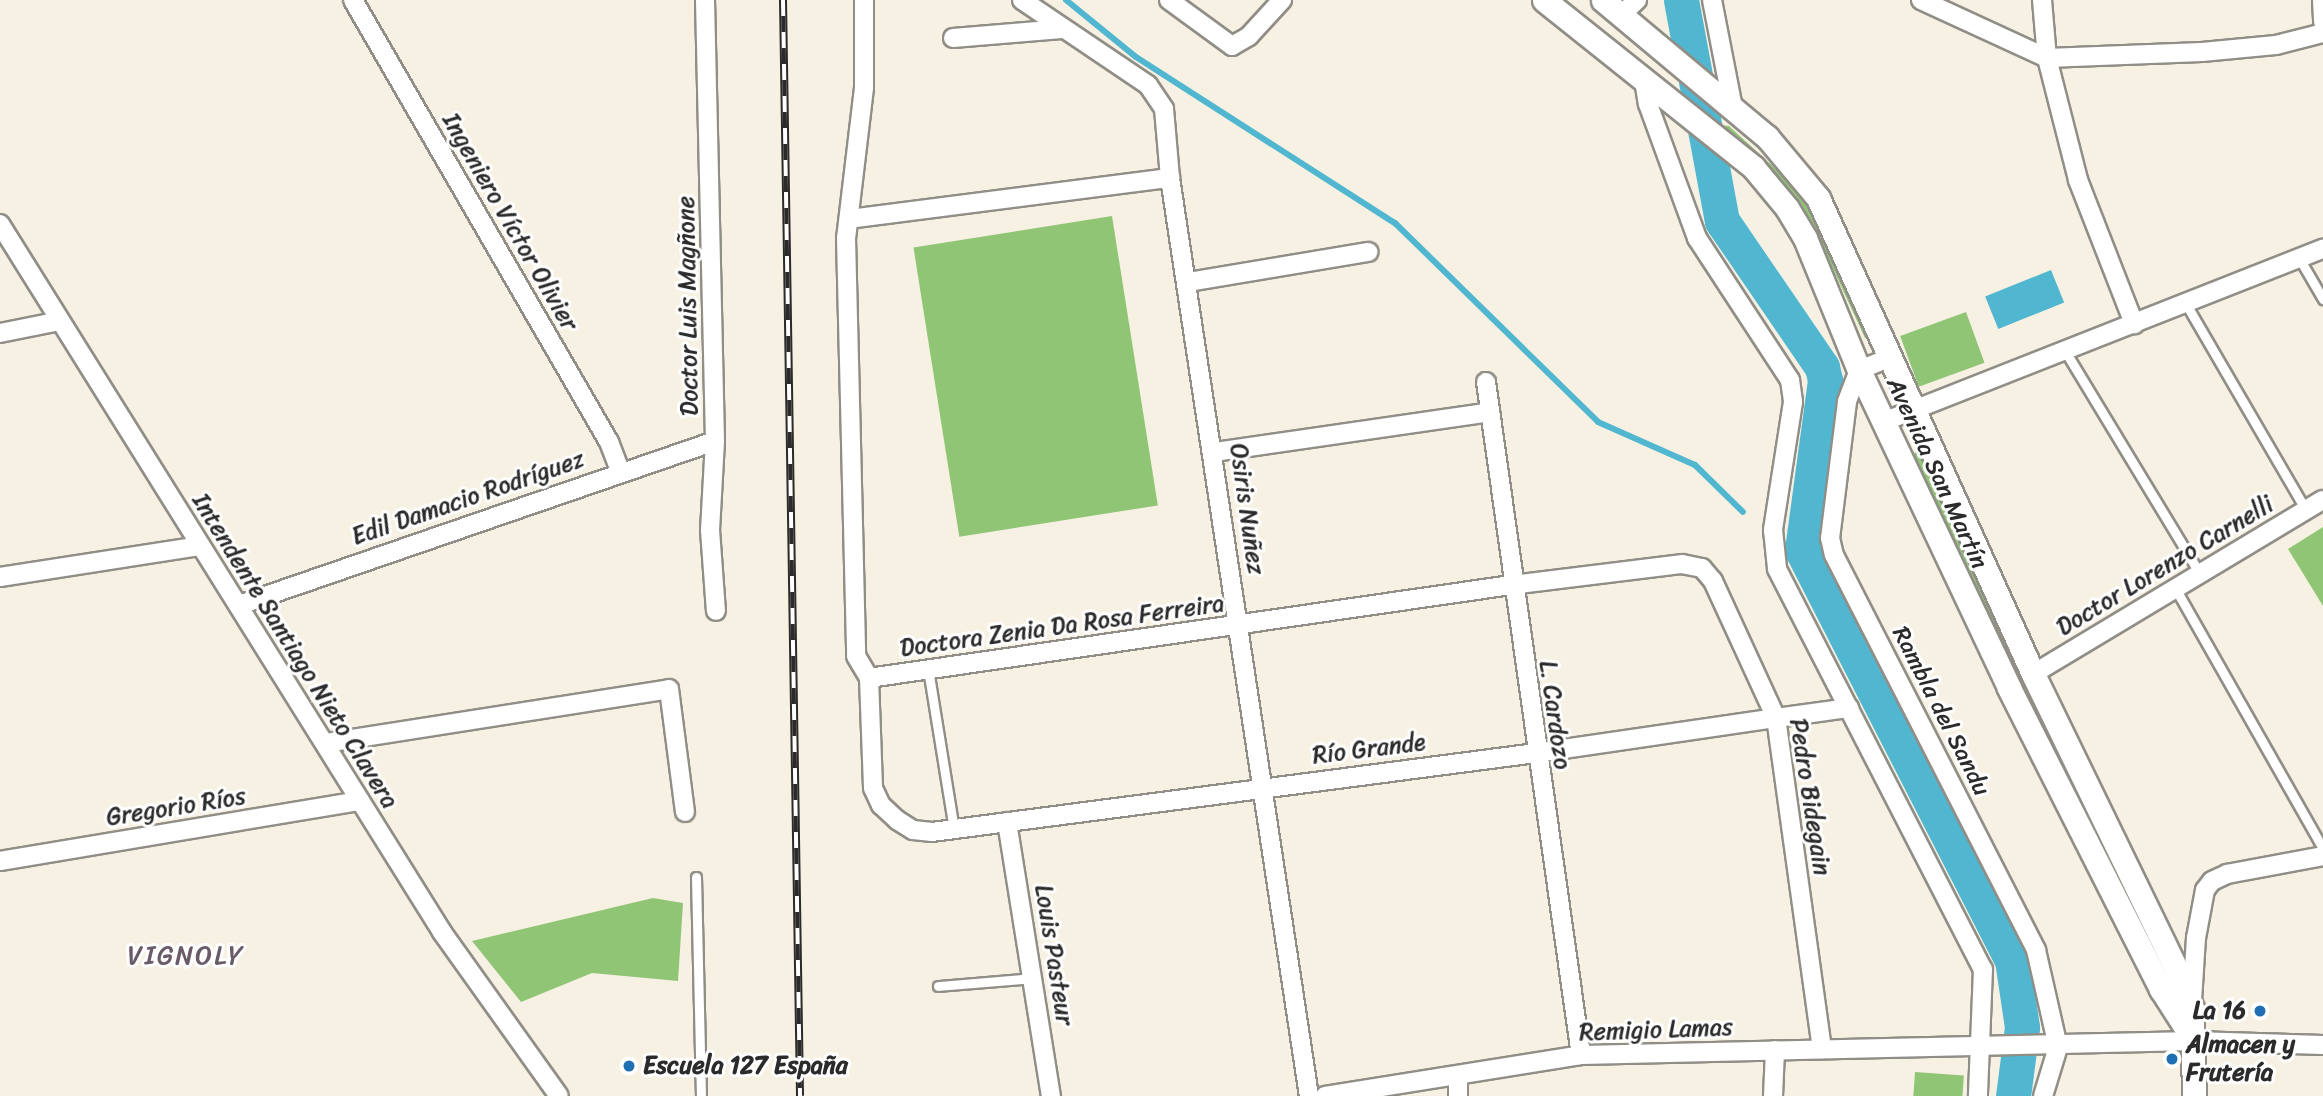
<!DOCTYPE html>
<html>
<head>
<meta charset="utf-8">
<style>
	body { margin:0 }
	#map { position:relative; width:2323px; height:1096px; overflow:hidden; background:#f6f1e2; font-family:Sriracha,sans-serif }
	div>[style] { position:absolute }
	.green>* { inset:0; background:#90c576; transform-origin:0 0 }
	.water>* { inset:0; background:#51b6d0; transform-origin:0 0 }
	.stream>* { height:6px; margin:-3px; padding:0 3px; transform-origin:3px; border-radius:3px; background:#51b6d0 }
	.river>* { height:35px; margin:-17.5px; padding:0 17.5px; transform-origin:17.5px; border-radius:17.5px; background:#51b6d0 }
	.roads { filter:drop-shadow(2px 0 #908e86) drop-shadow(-2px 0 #908e86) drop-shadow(0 2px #908e86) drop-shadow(0 -2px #908e86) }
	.service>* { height:9px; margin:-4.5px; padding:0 4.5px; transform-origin:4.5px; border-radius:4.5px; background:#fff }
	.minor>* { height:18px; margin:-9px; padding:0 9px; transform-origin:9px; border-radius:9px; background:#fff }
	.tertiary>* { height:23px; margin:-11.5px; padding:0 11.5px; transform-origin:11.5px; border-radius:11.5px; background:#fff }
	.rail>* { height:8px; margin-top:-4px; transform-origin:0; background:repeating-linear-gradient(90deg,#fff 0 16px,#2b2b2b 0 32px); box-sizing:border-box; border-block:2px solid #2b2b2b }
	.dots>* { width:19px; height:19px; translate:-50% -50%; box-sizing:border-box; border:4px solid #fff; border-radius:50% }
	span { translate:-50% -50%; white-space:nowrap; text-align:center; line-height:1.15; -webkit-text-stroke:6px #fff; paint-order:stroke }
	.street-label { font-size:24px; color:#2b2b2b }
	.poi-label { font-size:24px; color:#2b2b2b; font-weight:700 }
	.right { translate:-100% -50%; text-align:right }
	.left { translate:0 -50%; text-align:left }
	.neighbourhood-label { font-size:26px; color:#695b67; letter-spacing:2px }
</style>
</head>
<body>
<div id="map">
	<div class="green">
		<div style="clip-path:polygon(1719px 125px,1729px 126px,1801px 192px,1869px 338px,1865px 338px,1810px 219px,1784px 185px)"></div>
		<div style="left:1112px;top:216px;width:293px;height:201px;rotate:81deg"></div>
		<div style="left:1966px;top:312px;width:54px;height:70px;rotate:70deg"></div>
		<div style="clip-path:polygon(1918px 448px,2030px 696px,2167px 971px,2163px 973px,2024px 698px,1914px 454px)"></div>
		<div style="clip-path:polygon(2323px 527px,2323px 606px,2288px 549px)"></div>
		<div style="clip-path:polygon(653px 898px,683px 903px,678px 981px,592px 973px,521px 1002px,472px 941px)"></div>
		<div style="left:1915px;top:1072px;width:49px;height:24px;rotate:4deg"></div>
	</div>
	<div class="water">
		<div style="left:2051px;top:270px;width:35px;height:71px;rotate:68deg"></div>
	</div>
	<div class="stream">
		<div style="left:1066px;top:0;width:90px;rotate:39.2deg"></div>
		<div style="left:1136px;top:57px;width:308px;rotate:32.7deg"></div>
		<div style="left:1395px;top:223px;width:284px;rotate:44.4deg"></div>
		<div style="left:1598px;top:422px;width:106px;rotate:23.9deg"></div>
		<div style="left:1695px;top:465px;width:67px;rotate:44.4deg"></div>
	</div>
	<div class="river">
		<div style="left:1681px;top:0;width:225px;rotate:79.5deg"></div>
		<div style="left:1722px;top:221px;width:177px;rotate:55.6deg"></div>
		<div style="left:1822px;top:367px;width:13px;rotate:77deg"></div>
		<div style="left:1825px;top:380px;width:172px;rotate:97.7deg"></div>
		<div style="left:1802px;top:550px;width:461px;rotate:62.9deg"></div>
		<div style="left:2012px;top:960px;width:68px;rotate:81.5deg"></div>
		<div style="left:2022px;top:1027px;width:70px;rotate:97.4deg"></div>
	</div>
	<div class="roads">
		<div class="service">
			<div style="left:2299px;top:258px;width:48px;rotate:59.7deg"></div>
			<div style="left:2186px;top:304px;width:238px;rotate:59.8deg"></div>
			<div style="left:2065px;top:351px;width:261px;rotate:58.8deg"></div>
			<div style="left:2175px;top:588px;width:299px;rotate:60.4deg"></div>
			<div style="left:928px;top:669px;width:162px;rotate:80.8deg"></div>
			<div style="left:696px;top:877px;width:219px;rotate:88.7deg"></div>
			<div style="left:938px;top:986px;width:95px;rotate:-4.8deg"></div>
		</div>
		<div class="minor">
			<div style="left:353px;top:0;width:511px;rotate:59.92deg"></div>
			<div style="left:609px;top:442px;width:31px;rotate:69deg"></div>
			<div style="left:705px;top:0;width:441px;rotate:88.7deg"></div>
			<div style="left:715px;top:441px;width:89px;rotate:93.2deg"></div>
			<div style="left:710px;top:530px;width:81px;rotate:85.8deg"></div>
			<div style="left:864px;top:0;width:88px;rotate:90deg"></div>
			<div style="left:864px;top:88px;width:151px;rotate:96.8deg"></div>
			<div style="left:846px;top:238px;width:418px;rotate:88.6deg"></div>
			<div style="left:856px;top:656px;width:26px;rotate:59deg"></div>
			<div style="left:1022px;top:0;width:152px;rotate:34deg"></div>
			<div style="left:1148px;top:85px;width:29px;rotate:56deg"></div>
			<div style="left:1164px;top:109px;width:69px;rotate:85deg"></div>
			<div style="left:1170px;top:178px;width:928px;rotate:81.39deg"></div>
			<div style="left:1169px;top:0;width:78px;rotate:36.1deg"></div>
			<div style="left:1232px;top:46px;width:20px;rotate:-30deg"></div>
			<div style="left:1249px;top:36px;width:49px;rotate:-47.5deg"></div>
			<div style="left:1712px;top:0;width:110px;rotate:79deg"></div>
			<div style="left:1921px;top:0;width:139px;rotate:24.7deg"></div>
			<div style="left:2047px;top:58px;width:155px;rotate:-2.2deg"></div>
			<div style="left:2202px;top:52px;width:74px;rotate:-5.4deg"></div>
			<div style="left:2276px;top:45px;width:49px;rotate:-14.3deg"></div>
			<div style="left:2042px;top:0;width:58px;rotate:85.1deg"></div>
			<div style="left:2047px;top:58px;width:126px;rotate:75.7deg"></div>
			<div style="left:2078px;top:180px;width:155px;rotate:68.7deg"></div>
			<div style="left:2322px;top:0;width:22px;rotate:87deg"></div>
			<div style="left:1621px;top:15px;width:22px;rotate:-43deg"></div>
			<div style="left:953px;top:38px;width:109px;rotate:-4.7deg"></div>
			<div style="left:1644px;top:80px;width:24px;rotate:81deg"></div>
			<div style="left:1648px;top:104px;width:143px;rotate:69.9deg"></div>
			<div style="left:1697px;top:238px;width:170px;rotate:56.8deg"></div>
			<div style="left:1790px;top:380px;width:22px;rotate:82deg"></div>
			<div style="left:1793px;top:402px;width:130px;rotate:98.9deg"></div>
			<div style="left:1773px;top:530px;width:39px;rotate:84deg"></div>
			<div style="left:1777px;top:569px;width:450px;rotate:62.8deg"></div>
			<div style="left:1983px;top:969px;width:127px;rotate:92.3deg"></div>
			<div style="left:849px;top:219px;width:324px;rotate:-7.3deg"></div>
			<div style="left:0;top:224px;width:835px;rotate:58.02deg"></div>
			<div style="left:442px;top:932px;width:201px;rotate:54.5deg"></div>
			<div style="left:1189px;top:282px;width:182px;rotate:-9.5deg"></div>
			<div style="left:0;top:333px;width:61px;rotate:-11.3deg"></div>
			<div style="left:1889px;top:358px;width:32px;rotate:158deg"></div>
			<div style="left:1859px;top:370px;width:34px;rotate:111deg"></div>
			<div style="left:1847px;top:402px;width:137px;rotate:97.1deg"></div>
			<div style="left:1830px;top:538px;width:17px;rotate:77deg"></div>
			<div style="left:1834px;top:555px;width:444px;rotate:62.9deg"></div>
			<div style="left:2036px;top:950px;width:99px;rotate:77.2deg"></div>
			<div style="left:2058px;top:1047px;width:51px;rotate:107deg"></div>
			<div style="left:1486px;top:382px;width:680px;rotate:81.97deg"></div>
			<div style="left:1883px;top:422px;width:473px;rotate:-21.5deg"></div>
			<div style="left:1214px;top:452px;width:279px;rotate:-8.2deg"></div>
			<div style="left:0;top:577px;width:203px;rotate:-8.8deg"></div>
			<div style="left:239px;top:605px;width:503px;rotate:-19.01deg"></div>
			<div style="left:2033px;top:674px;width:338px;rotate:-31deg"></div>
			<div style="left:326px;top:743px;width:347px;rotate:-8.9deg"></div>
			<div style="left:669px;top:689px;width:124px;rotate:82.6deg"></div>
			<div style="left:1007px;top:822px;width:278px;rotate:80.9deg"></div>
			<div style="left:0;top:861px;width:365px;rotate:-9.5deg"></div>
			<div style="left:2192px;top:1001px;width:63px;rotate:-86.4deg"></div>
			<div style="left:2196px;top:938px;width:49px;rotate:-79.4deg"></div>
			<div style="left:2205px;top:890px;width:11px;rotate:-52deg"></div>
			<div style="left:2212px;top:881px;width:17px;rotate:-25deg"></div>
			<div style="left:2227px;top:874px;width:98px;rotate:-10.6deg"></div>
			<div style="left:1822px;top:1049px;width:334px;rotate:-97.9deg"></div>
			<div style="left:1776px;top:718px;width:151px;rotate:-114.7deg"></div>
			<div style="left:1713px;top:581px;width:17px;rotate:-130deg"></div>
			<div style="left:1702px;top:568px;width:20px;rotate:-169deg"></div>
			<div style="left:1682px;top:564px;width:172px;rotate:173deg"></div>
			<div style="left:1511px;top:585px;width:649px;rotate:171.76deg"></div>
			<div style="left:869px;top:678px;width:110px;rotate:87.9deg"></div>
			<div style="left:873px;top:788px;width:19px;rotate:65deg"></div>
			<div style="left:881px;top:805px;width:22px;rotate:43deg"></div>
			<div style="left:897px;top:820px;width:19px;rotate:32deg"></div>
			<div style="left:913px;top:830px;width:19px;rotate:6deg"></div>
			<div style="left:932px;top:832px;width:609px;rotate:-7.45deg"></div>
			<div style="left:1536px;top:753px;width:243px;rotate:-8.3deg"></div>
			<div style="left:1776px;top:718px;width:74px;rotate:-7.8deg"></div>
			<div style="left:1458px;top:1077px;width:19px;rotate:90deg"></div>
			<div style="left:1325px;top:1096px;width:259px;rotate:-9.1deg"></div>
			<div style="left:1581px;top:1055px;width:613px;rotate:-1.31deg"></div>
			<div style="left:2194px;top:1041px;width:129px;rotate:1.8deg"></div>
			<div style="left:1773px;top:1096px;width:46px;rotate:-87.5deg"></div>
		</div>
		<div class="tertiary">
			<div style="left:1544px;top:0;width:268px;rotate:38.6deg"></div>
			<div style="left:1753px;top:167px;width:53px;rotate:50.3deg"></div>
			<div style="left:1787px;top:208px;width:35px;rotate:59deg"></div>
			<div style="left:1805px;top:238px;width:143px;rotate:67.8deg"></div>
			<div style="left:1859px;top:370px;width:352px;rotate:64.7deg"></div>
			<div style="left:2009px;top:688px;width:337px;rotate:63.2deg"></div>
			<div style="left:2161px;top:989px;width:59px;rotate:57.4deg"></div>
			<div style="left:1603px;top:0;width:214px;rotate:39.9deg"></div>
			<div style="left:1767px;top:137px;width:80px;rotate:50.1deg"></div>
			<div style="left:1818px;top:198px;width:522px;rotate:65.69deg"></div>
			<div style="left:2033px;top:674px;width:331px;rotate:64.1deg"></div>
			<div style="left:2178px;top:972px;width:39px;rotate:69deg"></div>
			<div style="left:2192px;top:1008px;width:88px;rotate:88.7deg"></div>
		</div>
	</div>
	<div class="rail">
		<div style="left:783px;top:0;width:1096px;rotate:89.11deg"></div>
	</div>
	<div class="dots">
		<div style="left:2260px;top:1011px;background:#1f6fb2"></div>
		<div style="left:2172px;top:1059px;background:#1f6fb2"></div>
		<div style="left:629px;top:1066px;background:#1f6fb2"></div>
	</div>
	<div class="street-label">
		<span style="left:510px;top:222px;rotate:60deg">Ingeniero Víctor Olivier</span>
		<span style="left:688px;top:306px;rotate:-91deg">Doctor Luis Magñone</span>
		<span style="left:1937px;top:473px;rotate:65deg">Avenida San Martín</span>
		<span style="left:468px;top:498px;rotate:-19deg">Edil Damacio Rodríguez</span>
		<span style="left:1247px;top:509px;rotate:82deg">Osiris Nuñez</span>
		<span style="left:2165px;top:566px;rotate:-31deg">Doctor Lorenzo Carnelli</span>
		<span style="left:1062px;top:626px;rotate:-8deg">Doctora Zenia Da Rosa Ferreira</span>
		<span style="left:295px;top:651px;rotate:58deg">Intendente Santiago Nieto Clavera</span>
		<span style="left:1941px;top:711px;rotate:63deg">Rambla del Sandu</span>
		<span style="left:1555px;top:715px;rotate:82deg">L. Cardozo</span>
		<span style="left:1369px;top:749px;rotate:-7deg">Río Grande</span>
		<span style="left:1810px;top:797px;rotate:81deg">Pedro Bidegain</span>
		<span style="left:176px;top:807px;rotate:-9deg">Gregorio Ríos</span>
		<span style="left:1054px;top:955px;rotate:81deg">Louis Pasteur</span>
		<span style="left:1656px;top:1030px;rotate:-2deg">Remigio Lamas</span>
	</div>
	<div class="poi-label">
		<span class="right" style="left:2246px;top:1011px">La 16</span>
		<span class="left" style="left:2186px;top:1059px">Almacen y<br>Frutería</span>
		<span class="left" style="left:643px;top:1066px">Escuela 127 España</span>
	</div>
	<div class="neighbourhood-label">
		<span style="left:186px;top:956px">VIGNOLY</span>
	</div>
</div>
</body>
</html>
